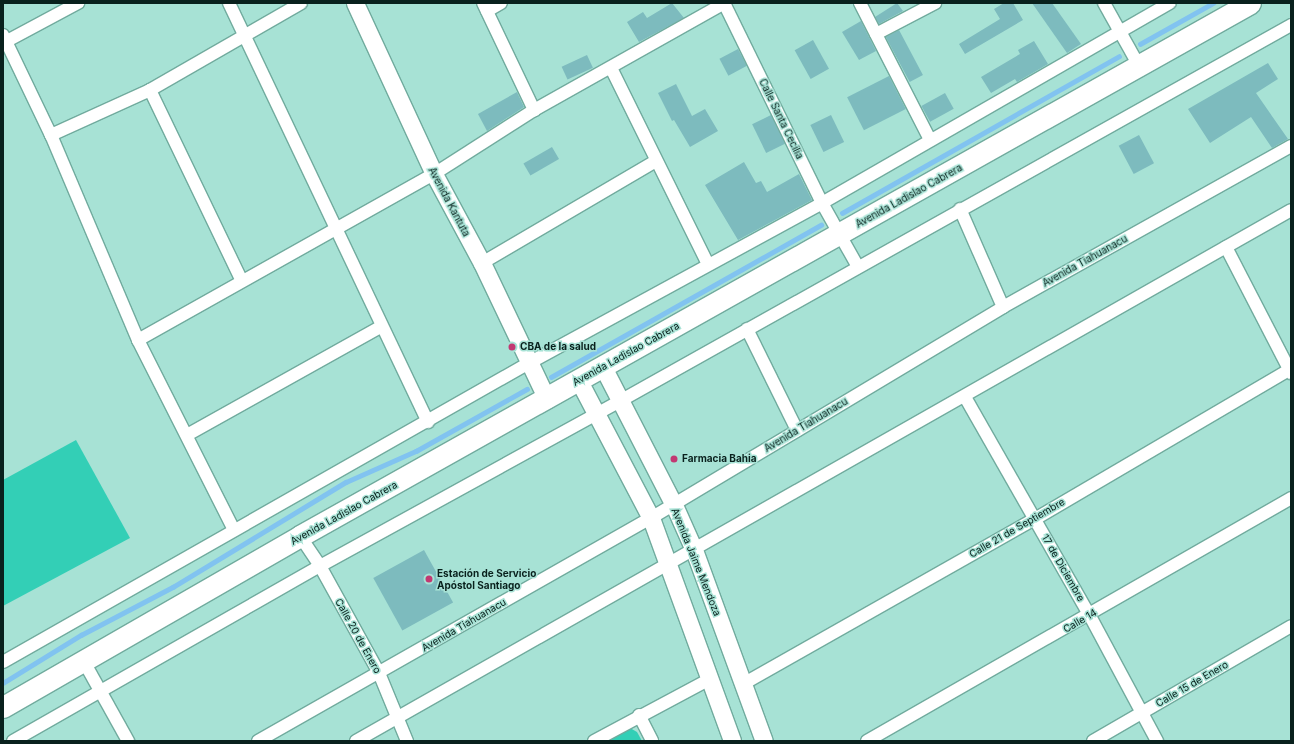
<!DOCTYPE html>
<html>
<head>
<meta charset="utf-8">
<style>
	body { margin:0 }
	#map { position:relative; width:1294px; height:744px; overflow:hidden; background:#a7e2d5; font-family:Inter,sans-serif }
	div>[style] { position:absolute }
	.green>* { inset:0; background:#33cfb6 }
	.stream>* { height:4.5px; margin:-2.25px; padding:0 2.25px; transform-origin:2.25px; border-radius:2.25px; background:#81c3f0 }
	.building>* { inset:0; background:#7dbbbe; transform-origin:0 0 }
	.roads { filter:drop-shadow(1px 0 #71ab9e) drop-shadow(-1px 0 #71ab9e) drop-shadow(0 1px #71ab9e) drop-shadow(0 -1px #71ab9e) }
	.street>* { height:12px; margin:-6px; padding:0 6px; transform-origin:6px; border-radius:6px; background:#fff }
	.secondary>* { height:17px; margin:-8.5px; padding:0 8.5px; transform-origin:8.5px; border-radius:8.5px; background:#fff }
	.highway>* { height:21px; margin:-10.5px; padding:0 10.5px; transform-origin:10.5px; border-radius:10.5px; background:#fff }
	.dots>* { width:11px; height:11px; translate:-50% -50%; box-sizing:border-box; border:2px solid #a7e2d5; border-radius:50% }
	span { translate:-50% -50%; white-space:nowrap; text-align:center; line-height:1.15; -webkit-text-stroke:3px #a7e2d5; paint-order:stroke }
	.street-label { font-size:10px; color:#09211d }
	.poi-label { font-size:10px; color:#09211d; font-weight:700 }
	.left { translate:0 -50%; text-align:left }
	.frame { position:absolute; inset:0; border:4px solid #09211d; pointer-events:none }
</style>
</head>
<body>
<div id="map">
	<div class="green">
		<div style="clip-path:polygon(76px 440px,130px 538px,3px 606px,3px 480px)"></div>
		<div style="clip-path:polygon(630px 728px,637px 732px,642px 741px,607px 741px)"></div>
	</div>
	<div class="stream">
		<div style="left:1140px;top:44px;width:84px;rotate:-29.3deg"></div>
		<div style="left:842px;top:213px;width:318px;rotate:-29.5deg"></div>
		<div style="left:551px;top:377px;width:310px;rotate:-29.4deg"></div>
		<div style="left:3px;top:683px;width:92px;rotate:-31.6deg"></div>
		<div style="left:81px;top:635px;width:104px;rotate:-27.6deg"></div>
		<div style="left:173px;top:587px;width:202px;rotate:-31.3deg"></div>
		<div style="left:346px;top:482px;width:77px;rotate:-23.9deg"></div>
		<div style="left:416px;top:451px;width:127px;rotate:-29.2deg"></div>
	</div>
	<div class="building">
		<div style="clip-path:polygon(672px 3px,684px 18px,639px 42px,627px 22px,643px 12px,647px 18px)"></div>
		<div style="clip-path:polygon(897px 3px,903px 11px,879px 24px,875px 17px)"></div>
		<div style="clip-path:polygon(1004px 3px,1013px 3px,1023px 20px,965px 54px,959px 44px,1000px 19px,994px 9px)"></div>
		<div style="clip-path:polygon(1032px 3px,1052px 3px,1081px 44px,1067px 53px)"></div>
		<div style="clip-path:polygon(861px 21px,876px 51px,859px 60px,842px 32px)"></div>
		<div style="left:899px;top:30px;width:51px;height:15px;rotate:62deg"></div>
		<div style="left:813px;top:40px;width:33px;height:21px;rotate:61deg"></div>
		<div style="clip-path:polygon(1034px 41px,1048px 64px,1017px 82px,1015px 79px,991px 93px,981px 77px,1020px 54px,1018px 50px)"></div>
		<div style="left:738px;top:49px;width:19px;height:21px;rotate:62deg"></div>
		<div style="left:587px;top:55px;width:14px;height:28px;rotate:65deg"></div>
		<div style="clip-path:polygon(1268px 63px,1278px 79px,1256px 93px,1288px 139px,1272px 148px,1251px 117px,1210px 143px,1188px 109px)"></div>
		<div style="left:889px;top:76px;width:37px;height:47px;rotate:63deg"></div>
		<div style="clip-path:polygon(676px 84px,692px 116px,705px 109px,718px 131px,690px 147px,674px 120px,672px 121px,658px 93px)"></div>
		<div style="clip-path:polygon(517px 92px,524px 107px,487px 131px,478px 114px)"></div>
		<div style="left:945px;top:93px;width:18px;height:27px;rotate:61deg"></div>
		<div style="left:771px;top:115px;width:32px;height:21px;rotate:64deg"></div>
		<div style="left:831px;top:115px;width:30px;height:23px;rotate:64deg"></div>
		<div style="left:1139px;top:135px;width:32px;height:23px;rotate:62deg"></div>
		<div style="left:552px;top:147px;width:14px;height:33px;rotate:60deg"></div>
		<div style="clip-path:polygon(744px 162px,756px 183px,761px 181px,767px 192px,799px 174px,812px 200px,738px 240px,705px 185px)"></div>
		<div style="left:424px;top:550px;width:60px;height:58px;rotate:61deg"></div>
	</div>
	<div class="roads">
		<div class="street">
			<div style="left:229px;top:3px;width:464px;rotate:64.6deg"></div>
			<div style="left:483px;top:3px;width:119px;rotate:64.5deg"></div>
			<div style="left:724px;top:3px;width:223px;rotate:63.9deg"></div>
			<div style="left:822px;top:203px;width:73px;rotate:60.6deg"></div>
			<div style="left:860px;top:3px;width:154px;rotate:62.9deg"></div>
			<div style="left:1104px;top:3px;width:72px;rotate:60.9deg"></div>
			<div style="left:487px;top:11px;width:16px;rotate:-30deg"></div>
			<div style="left:876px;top:34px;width:67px;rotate:-27.7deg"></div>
			<div style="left:3px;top:35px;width:111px;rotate:64.4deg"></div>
			<div style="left:51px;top:135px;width:223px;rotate:67deg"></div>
			<div style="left:138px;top:340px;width:213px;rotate:63.2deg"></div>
			<div style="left:7px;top:41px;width:81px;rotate:-28.2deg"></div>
			<div style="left:611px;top:68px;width:219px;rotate:63.7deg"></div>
			<div style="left:150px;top:90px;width:212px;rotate:64.3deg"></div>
			<div style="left:51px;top:135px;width:109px;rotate:-24.4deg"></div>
			<div style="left:150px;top:90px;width:174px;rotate:-29.9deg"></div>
			<div style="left:960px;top:209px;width:107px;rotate:66.3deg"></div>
			<div style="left:1226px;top:247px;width:142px;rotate:62.7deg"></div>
			<div style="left:482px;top:263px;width:202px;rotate:-30.4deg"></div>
			<div style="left:747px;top:329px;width:113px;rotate:63.7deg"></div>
			<div style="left:138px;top:340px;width:339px;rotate:-29.3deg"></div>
			<div style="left:434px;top:174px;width:119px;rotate:-32.6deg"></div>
			<div style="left:534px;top:110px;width:219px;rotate:-29.3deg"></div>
			<div style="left:965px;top:397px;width:252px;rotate:60.3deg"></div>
			<div style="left:1090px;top:616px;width:142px;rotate:61.8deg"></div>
			<div style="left:187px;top:435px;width:223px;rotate:-29.2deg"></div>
			<div style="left:300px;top:536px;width:36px;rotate:56deg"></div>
			<div style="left:320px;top:566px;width:122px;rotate:61.1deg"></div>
			<div style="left:379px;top:673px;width:74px;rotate:67.6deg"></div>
			<div style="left:83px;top:660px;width:93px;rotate:60.9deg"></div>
			<div style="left:3px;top:662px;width:605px;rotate:-29.62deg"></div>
			<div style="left:529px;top:363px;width:334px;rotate:-28.6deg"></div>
			<div style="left:822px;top:203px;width:401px;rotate:-29.9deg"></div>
			<div style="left:743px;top:684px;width:335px;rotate:-29.5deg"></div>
			<div style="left:1035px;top:519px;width:294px;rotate:-30.4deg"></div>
			<div style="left:639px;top:715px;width:29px;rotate:63deg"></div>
			<div style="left:13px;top:741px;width:353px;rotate:-29.7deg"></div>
			<div style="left:320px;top:566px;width:342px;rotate:-28.8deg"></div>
			<div style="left:620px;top:401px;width:769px;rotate:-29.26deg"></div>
			<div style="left:258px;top:741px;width:452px;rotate:-29.6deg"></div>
			<div style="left:651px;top:518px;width:410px;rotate:-30.9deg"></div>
			<div style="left:1003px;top:307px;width:330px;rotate:-29.2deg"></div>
			<div style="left:356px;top:741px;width:1075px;rotate:-29.59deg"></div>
			<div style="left:594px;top:741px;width:132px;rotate:-28.1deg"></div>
			<div style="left:867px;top:741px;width:489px;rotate:-29.8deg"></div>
			<div style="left:1093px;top:741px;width:229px;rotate:-30.1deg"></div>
		</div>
		<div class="secondary">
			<div style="left:355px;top:3px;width:188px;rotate:65.2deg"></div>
			<div style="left:434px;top:174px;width:101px;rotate:61.7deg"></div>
			<div style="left:482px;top:263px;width:151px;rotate:64.5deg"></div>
			<div style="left:603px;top:367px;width:155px;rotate:62.8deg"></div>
			<div style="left:674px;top:505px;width:49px;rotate:66deg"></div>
			<div style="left:694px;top:550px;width:203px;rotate:69.9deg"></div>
			<div style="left:579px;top:381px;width:155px;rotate:62.3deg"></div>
			<div style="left:651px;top:518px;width:237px;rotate:70deg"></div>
		</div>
		<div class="highway">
			<div style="left:3px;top:707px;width:343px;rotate:-29.9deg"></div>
			<div style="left:300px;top:536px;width:1089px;rotate:-29.29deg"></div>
		</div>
	</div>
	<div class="dots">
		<div style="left:512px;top:347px;background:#c23872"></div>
		<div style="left:674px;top:459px;background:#c23872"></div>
		<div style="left:429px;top:579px;background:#c23872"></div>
	</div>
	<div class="street-label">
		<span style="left:781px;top:119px;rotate:64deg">Calle Santa Cecilia</span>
		<span style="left:909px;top:196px;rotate:-29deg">Avenida Ladislao Cabrera</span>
		<span style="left:449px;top:202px;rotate:62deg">Avenida Kantuta</span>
		<span style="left:1085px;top:261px;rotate:-29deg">Avenida Tiahuanacu</span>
		<span style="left:626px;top:354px;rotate:-29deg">Avenida Ladislao Cabrera</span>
		<span style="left:806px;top:425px;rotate:-31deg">Avenida Tiahuanacu</span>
		<span style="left:344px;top:513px;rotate:-29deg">Avenida Ladislao Cabrera</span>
		<span style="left:1017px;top:528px;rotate:-30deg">Calle 21 de Septiembre</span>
		<span style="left:696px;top:562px;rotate:68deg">Avenida Jaime Mendoza</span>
		<span style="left:1063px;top:568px;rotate:60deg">17 de Diciembre</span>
		<span style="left:1080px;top:621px;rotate:-30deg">Calle 14</span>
		<span style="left:464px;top:625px;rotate:-30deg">Avenida Tiahuanacu</span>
		<span style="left:358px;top:636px;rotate:61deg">Calle 20 de Enero</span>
		<span style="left:1192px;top:684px;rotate:-30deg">Calle 15 de Enero</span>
	</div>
	<div class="poi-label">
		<span class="left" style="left:520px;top:347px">CBA de la salud</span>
		<span class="left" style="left:682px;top:459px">Farmacia Bahia</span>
		<span class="left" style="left:437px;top:579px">Estación de Servicio<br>Apóstol Santiago</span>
	</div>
	<div class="frame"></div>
</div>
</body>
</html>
